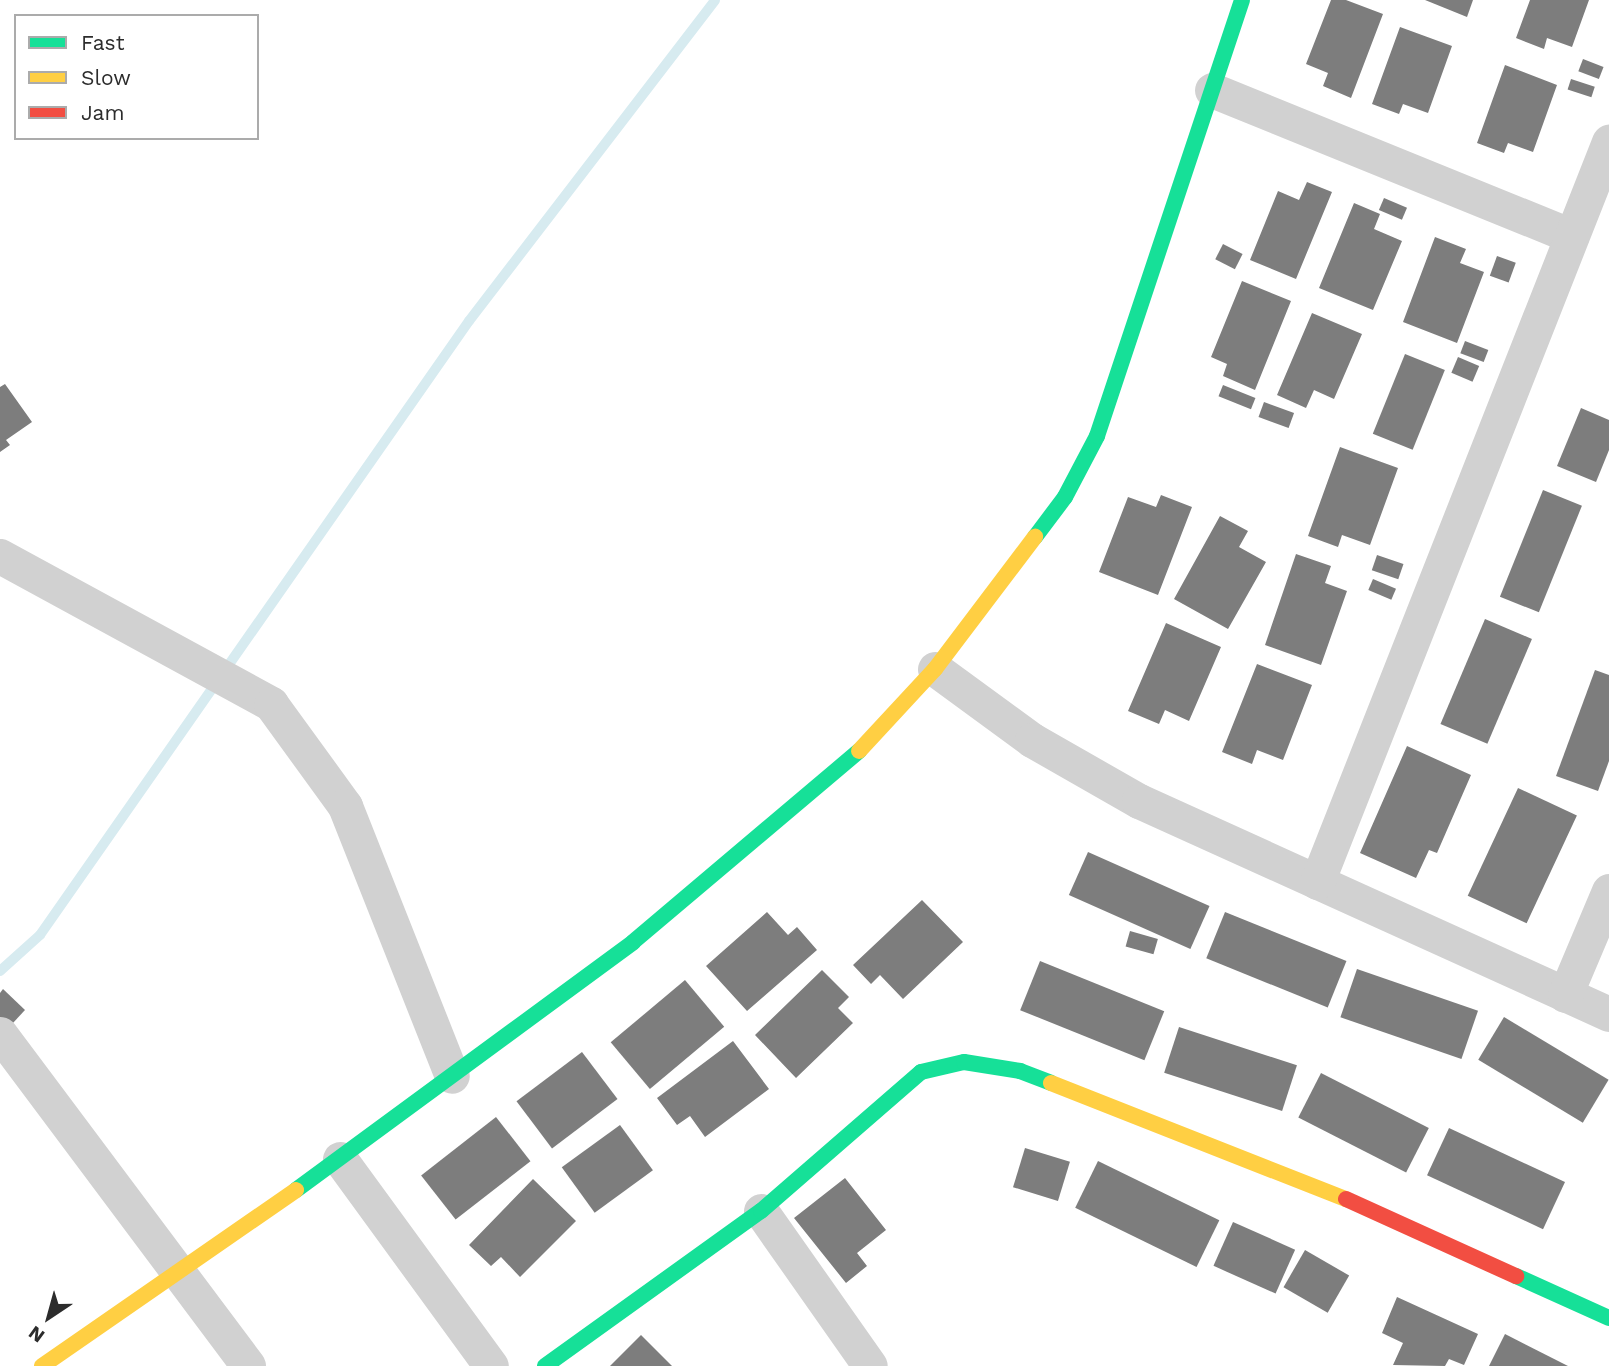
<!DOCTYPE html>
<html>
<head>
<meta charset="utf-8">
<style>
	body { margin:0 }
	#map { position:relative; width:1609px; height:1366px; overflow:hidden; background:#fff; font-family:"Work Sans",sans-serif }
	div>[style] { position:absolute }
	.stream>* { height:10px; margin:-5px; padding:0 5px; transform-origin:5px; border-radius:5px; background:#d7ebf0 }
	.building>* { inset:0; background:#7d7d7d; transform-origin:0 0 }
	.street>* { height:35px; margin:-17.5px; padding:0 17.5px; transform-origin:17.5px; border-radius:17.5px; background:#d1d1d1 }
	.fast>* { height:16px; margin:-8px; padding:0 8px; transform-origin:8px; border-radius:8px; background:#16e098 }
	.slow>* { height:16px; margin:-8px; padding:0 8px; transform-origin:8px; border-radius:8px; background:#ffcf43 }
	.jam>* { height:16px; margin:-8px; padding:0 8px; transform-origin:8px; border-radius:8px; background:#f24e42 }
	span { translate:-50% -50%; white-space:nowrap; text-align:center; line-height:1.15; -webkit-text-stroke:7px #fff; paint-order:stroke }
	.legend { position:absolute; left:14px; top:14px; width:245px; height:126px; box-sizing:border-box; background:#fff; border:2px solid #ababab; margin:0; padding:9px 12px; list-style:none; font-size:21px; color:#2c2c2c }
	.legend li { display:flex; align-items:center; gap:14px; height:35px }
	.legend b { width:35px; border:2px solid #ababab }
	.north { position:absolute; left:14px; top:1282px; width:70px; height:70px; -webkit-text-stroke:5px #fff; paint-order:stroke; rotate:216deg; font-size:19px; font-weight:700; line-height:28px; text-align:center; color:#2c2c2c }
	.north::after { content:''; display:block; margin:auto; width:24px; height:32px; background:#2c2c2c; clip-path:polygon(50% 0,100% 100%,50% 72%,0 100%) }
</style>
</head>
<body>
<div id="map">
	<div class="stream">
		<div style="left:0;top:971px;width:54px;rotate:-42deg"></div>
		<div style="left:40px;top:935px;width:749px;rotate:-55.06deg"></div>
		<div style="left:469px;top:321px;width:404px;rotate:-52.5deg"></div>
	</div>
	<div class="building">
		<div style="clip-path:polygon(1331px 0,1346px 0,1383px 14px,1351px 98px,1323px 86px,1328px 73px,1306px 64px)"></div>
		<div style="clip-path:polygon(1425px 0,1473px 0,1467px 17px)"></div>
		<div style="clip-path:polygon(1530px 0,1589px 0,1572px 47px,1547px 38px,1544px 49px,1516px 38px)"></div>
		<div style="clip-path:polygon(1400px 27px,1452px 46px,1428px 113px,1403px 104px,1399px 114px,1372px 104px)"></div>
		<div style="left:1583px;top:59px;width:22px;height:13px;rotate:21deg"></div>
		<div style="clip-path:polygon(1505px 65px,1557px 85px,1533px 152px,1508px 143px,1504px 153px,1477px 143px)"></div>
		<div style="left:1571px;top:79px;width:25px;height:11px;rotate:18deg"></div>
		<div style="clip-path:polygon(1307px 182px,1332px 192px,1296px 279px,1250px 260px,1278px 191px,1299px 200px)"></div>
		<div style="left:1384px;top:198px;width:25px;height:13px;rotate:23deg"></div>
		<div style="clip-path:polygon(1354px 203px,1380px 214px,1374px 229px,1402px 241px,1373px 310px,1319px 288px)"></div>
		<div style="clip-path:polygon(1435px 237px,1466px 249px,1460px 263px,1484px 272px,1457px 343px,1403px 322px)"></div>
		<div style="left:1223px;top:244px;width:22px;height:17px;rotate:27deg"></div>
		<div style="left:1497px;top:256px;width:20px;height:21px;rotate:20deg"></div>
		<div style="clip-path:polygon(1242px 281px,1291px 301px,1255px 390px,1223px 376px,1227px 364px,1211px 357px)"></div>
		<div style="clip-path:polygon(1312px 313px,1362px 334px,1334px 399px,1314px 390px,1306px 408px,1277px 395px)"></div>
		<div style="left:1465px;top:341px;width:25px;height:13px;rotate:21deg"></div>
		<div style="left:1405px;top:354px;width:43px;height:86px;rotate:22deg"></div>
		<div style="left:1458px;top:357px;width:23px;height:17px;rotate:23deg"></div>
		<div style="clip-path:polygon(5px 384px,32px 422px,6px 440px,10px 445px,0 452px,0 387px)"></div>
		<div style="left:1223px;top:385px;width:35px;height:12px;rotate:22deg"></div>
		<div style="left:1264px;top:402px;width:32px;height:16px;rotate:20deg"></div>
		<div style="clip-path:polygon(1581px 408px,1609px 420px,1609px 450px,1596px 482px,1557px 466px)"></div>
		<div style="clip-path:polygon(1340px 447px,1398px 468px,1370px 545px,1342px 535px,1338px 547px,1308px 536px)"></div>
		<div style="left:1543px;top:490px;width:42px;height:115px;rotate:22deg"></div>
		<div style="clip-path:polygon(1161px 495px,1192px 507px,1158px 595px,1099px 572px,1128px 497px,1156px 507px)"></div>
		<div style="clip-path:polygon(1220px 516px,1248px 531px,1239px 547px,1266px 562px,1228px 629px,1174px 599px)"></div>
		<div style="clip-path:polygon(1296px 554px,1331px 566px,1325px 583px,1347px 591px,1321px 665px,1265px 645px)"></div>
		<div style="left:1377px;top:555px;width:28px;height:16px;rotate:19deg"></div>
		<div style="left:1373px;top:579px;width:25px;height:12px;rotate:23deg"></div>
		<div style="left:1485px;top:619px;width:51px;height:114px;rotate:23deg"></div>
		<div style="clip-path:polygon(1166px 623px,1221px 647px,1189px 721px,1165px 710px,1159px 724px,1128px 711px)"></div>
		<div style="clip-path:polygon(1257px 664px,1312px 685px,1283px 760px,1257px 750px,1252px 764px,1222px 752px)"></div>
		<div style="clip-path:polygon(1595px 670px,1609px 675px,1609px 761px,1598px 791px,1556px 776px)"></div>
		<div style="clip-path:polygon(1407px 746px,1471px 775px,1437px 853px,1429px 850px,1416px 878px,1360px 853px)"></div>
		<div style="left:1518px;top:788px;width:65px;height:119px;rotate:25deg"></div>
		<div style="left:1088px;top:852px;width:133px;height:47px;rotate:24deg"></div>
		<div style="clip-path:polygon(922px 900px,963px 942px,903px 999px,880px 975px,871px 984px,853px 965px)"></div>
		<div style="clip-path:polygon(767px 912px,788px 935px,797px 927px,817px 950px,747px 1011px,706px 966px)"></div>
		<div style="left:1225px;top:912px;width:131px;height:50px;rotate:22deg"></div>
		<div style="left:1130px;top:931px;width:29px;height:16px;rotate:16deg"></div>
		<div style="left:1040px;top:961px;width:134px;height:53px;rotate:22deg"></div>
		<div style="left:1357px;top:969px;width:128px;height:51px;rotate:19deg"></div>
		<div style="clip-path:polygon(822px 970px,849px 997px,838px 1008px,853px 1023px,796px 1078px,755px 1035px)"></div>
		<div style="left:685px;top:980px;width:61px;height:97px;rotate:50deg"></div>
		<div style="clip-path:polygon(3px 989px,25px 1010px,0 1037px,0 993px)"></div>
		<div style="left:1504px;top:1017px;width:122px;height:50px;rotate:31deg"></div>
		<div style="left:1179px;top:1027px;width:124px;height:48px;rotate:18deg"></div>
		<div style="clip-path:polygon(733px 1041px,769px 1089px,705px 1137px,690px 1116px,677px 1125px,657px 1098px)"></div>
		<div style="left:582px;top:1052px;width:59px;height:82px;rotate:53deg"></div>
		<div style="left:1321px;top:1073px;width:121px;height:50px;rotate:27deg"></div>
		<div style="left:496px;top:1117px;width:56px;height:95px;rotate:52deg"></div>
		<div style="left:620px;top:1125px;width:56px;height:72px;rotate:54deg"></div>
		<div style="left:1449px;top:1128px;width:128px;height:52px;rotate:25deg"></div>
		<div style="left:1025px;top:1148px;width:47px;height:41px;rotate:17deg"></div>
		<div style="left:1098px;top:1161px;width:135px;height:52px;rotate:26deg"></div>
		<div style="clip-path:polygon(845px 1178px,886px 1230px,857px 1253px,867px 1266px,846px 1283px,794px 1218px)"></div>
		<div style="clip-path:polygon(533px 1179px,576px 1221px,520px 1277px,501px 1257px,491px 1266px,469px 1245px)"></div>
		<div style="left:1233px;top:1222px;width:68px;height:48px;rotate:24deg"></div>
		<div style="left:1305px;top:1250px;width:51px;height:43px;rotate:30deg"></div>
		<div style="clip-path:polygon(1397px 1297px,1478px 1334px,1464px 1365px,1449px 1359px,1445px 1366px,1393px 1365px,1403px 1343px,1382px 1333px)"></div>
		<div style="clip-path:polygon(1505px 1334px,1568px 1366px,1489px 1366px)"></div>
		<div style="clip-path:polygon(641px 1335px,672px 1366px,610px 1366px)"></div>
	</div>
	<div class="street">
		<div style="left:1212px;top:90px;width:388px;rotate:22.1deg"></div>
		<div style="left:0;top:556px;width:309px;rotate:28.6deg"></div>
		<div style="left:271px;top:704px;width:126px;rotate:54deg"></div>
		<div style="left:345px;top:806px;width:290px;rotate:68.4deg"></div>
		<div style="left:935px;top:669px;width:120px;rotate:36.2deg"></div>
		<div style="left:1032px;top:740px;width:123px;rotate:29.7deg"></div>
		<div style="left:1139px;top:801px;width:516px;rotate:24.38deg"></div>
		<div style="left:1317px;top:882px;width:796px;rotate:-68.47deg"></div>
		<div style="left:1565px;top:995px;width:113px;rotate:-67.1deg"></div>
		<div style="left:0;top:1034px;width:414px;rotate:53.2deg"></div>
		<div style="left:340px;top:1159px;width:256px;rotate:53.9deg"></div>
		<div style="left:761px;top:1211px;width:189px;rotate:54.9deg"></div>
	</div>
	<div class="fast">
		<div style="left:1035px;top:537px;width:50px;rotate:-53.1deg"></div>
		<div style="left:1065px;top:497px;width:69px;rotate:-62.3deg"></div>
		<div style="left:1097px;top:436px;width:459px;rotate:-71.6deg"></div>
		<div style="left:296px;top:1190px;width:418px;rotate:-36.3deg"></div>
		<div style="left:633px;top:942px;width:296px;rotate:-40.2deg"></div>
		<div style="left:1516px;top:1276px;width:102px;rotate:24.3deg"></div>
		<div style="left:545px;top:1366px;width:266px;rotate:-35.7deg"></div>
		<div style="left:761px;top:1211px;width:212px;rotate:-41deg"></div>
		<div style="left:921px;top:1072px;width:44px;rotate:-13.1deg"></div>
		<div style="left:964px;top:1062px;width:57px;rotate:9.1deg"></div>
		<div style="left:1020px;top:1071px;width:33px;rotate:21deg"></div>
	</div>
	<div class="slow">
		<div style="left:859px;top:751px;width:112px;rotate:-47.2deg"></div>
		<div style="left:935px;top:669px;width:166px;rotate:-52.9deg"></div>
		<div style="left:1051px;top:1083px;width:317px;rotate:21.5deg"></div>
		<div style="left:42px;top:1366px;width:309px;rotate:-34.7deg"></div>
	</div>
	<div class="jam">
		<div style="left:1346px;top:1199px;width:187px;rotate:24.4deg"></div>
	</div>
	<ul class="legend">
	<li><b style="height:9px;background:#16e098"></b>Fast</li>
	<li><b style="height:9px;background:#ffcf43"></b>Slow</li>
	<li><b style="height:9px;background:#f24e42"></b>Jam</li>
	</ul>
	<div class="north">N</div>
</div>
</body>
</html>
